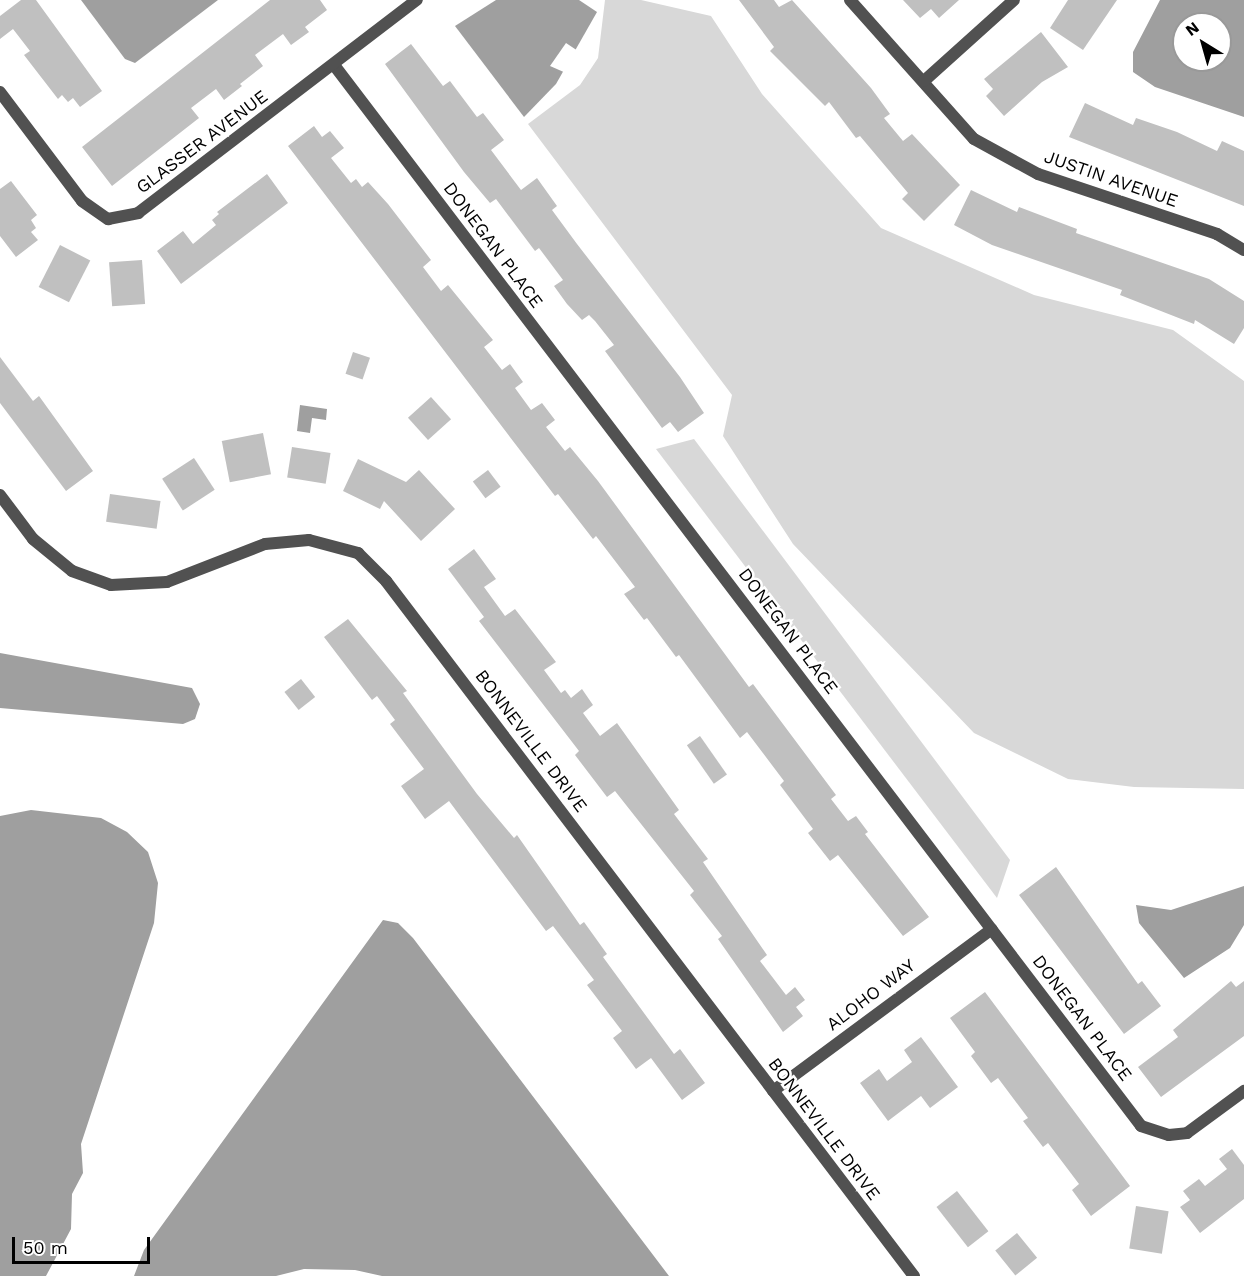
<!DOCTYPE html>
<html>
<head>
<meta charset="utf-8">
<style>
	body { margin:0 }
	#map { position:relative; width:1244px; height:1276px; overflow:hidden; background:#fff; font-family:"Work Sans",sans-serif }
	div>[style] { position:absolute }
	.green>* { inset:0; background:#d8d8d8 }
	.water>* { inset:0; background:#9f9f9f }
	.pier>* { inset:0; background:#fff }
	.building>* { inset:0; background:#c0c0c0; transform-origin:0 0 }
	.minor>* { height:12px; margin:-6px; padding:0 6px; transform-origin:6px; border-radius:6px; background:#515151 }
	.tertiary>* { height:12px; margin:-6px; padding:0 6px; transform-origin:6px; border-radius:6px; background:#515151 }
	span { translate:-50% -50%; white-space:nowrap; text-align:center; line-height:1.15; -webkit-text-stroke:5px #fff; paint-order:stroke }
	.street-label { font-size:18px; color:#000 }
	.north { position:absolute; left:1172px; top:12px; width:60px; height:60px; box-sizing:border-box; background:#fff; border:2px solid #999; border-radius:50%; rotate:323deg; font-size:16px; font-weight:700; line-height:24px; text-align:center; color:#000 }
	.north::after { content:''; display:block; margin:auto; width:21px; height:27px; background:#000; clip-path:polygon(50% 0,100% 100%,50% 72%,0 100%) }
	.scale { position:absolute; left:12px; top:1237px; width:138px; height:27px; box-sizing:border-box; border:3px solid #000; border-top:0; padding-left:8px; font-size:18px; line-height:21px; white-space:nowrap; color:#000; -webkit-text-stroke:4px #fff; paint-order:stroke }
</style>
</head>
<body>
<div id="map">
	<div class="green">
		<div style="clip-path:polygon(605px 0,641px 0,711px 16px,762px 94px,881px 228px,1034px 295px,1173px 330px,1244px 381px,1244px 789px,1134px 787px,1068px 779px,974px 733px,793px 544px,723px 436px,732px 395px,528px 124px,580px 85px,598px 58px)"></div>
		<div style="clip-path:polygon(694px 439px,1010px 860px,997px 898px,656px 449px)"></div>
	</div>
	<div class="water">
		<div style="clip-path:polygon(81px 0,218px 0,135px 63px,125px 59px)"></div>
		<div style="clip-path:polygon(496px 0,579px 0,597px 12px,556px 84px,524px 117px,455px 26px)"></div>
		<div style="clip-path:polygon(evenodd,1160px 0,1244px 0,1244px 117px,1155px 87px,1133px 72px,1133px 52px,1160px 0,1184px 24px,1220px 24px,1220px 60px,1184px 60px,1184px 24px)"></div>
		<div style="clip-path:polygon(300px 405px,327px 409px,326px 420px,312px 418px,310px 433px,297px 431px)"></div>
		<div style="clip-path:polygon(0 653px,192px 688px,200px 704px,195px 719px,183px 724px,0 708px)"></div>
		<div style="clip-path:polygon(31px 810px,101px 818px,127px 832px,148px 852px,158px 883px,154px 923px,81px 1144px,83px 1173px,72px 1194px,71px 1229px,46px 1276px,0 1276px,0 816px)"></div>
		<div style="clip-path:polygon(1244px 886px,1244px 925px,1230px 948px,1184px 978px,1139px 923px,1136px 905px,1171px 910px)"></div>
		<div style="clip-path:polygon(383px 920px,398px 923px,413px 938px,669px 1276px,382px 1276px,355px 1270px,304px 1269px,276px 1276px,134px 1276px,144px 1250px)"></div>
	</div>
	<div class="pier">
		<div style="clip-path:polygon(566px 43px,578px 51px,566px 73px,550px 66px)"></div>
	</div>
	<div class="building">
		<div style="clip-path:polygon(21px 0,36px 0,102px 91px,80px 107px,73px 98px,68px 102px,62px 95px,58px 99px,24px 55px,30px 51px,13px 29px,0 39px,0 16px)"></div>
		<div style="clip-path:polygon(270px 0,320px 0,327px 10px,305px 27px,309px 32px,291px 45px,283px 34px,255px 55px,263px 66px,240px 84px,242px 86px,224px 100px,216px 89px,191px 108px,199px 118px,112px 186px,82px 147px)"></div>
		<div style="clip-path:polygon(739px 0,774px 0,779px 7px,792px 0,871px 88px,890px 114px,884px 118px,903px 141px,912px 134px,960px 185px,924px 221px,902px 199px,908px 193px,860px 136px,856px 138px,829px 102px,825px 106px,770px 51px,774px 47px)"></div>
		<div style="clip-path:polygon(903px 0,959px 0,939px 18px,931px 9px,920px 18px)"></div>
		<div style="clip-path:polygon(1068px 0,1117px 0,1083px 50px,1050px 28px)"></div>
		<div style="clip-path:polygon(1041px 32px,1068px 67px,1042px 82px,1004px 116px,986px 96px,993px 89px,984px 79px)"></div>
		<div style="clip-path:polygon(411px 44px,443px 86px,450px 81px,477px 117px,483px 113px,504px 140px,491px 150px,521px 190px,537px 178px,557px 206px,552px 210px,577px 244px,680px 377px,704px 413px,678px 432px,670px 422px,662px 428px,605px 351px,614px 345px,595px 321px,589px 315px,582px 320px,567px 304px,554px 286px,563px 280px,539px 248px,535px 251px,496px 199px,490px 203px,464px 172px,385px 64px)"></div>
		<div style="clip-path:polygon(1085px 103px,1133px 125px,1136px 118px,1177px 132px,1217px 151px,1222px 141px,1244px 151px,1244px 206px,1069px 137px)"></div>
		<div style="clip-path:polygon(314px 126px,322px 137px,330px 131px,344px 148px,331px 158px,351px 183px,356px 179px,362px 187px,368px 182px,388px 204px,431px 260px,423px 267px,441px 291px,448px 285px,479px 323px,493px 340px,484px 347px,502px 370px,510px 364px,523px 382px,515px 388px,531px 410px,542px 403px,555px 420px,546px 427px,565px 451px,570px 447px,598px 481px,749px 687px,753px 684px,836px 795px,831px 799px,848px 821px,856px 816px,868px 832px,865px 834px,929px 917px,903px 936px,838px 855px,830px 861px,808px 833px,813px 829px,780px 785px,784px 781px,747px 732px,740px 738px,679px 655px,676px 657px,647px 618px,644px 620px,624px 594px,635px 587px,596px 536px,593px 539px,558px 494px,555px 496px,288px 146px)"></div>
		<div style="clip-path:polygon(267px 174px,288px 203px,181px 284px,157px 251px,183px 231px,193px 244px,216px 225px,212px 220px,219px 214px,217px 212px)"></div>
		<div style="clip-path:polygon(11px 181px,37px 215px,31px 220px,36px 228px,31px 232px,38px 240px,16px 257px,0 236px,0 189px)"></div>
		<div style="clip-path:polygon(971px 190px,1017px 212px,1019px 207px,1077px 229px,1076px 233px,1209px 279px,1244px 301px,1244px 328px,1234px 344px,1195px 320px,1194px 324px,1120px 295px,1122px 290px,992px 245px,954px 225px)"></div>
		<div style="left:60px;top:245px;width:34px;height:47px;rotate:27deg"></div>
		<div style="left:142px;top:260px;width:44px;height:33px;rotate:86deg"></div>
		<div style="left:353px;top:352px;width:18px;height:23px;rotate:19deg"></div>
		<div style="clip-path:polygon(0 357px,33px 401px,39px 396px,93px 471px,66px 491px,0 403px)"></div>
		<div style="left:431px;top:397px;width:30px;height:31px;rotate:48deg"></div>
		<div style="left:263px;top:433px;width:42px;height:42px;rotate:79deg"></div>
		<div style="left:292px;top:447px;width:39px;height:31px;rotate:9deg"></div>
		<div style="left:194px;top:458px;width:38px;height:38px;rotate:57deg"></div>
		<div style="clip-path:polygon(358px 459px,406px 482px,419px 470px,455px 509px,421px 541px,384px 501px,380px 509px,343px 491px)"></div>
		<div style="left:488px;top:470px;width:21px;height:19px;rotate:53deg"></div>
		<div style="left:110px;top:494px;width:51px;height:28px;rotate:8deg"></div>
		<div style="clip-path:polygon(474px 549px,496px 579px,484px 587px,505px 616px,515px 609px,556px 662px,544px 670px,561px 693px,565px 690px,571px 698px,582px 689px,593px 705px,583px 713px,600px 736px,617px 723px,679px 810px,674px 814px,708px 859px,703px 862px,767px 955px,760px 961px,786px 995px,795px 987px,805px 1000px,796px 1007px,803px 1016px,783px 1032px,718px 939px,722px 936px,690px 895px,694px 891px,615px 791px,607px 797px,575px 755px,579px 751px,479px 621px,484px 617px,448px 569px)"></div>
		<div style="clip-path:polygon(348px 619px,407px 691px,403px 693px,477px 794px,514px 838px,517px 835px,580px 925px,584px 922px,607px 954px,603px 957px,674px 1054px,680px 1049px,705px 1083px,682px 1100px,651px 1058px,636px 1069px,613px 1038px,622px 1031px,587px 985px,594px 980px,553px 926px,546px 931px,449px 801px,425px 819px,401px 786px,424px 769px,390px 724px,395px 720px,377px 696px,372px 700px,324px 637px)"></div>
		<div style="left:301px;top:679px;width:23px;height:21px;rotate:52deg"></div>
		<div style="left:700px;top:736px;width:47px;height:16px;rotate:55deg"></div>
		<div style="clip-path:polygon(1056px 867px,1138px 984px,1142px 981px,1161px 1006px,1124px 1034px,1019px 895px)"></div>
		<div style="clip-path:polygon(1231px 981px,1236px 987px,1244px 981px,1244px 1036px,1161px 1097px,1138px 1067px,1178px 1037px,1173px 1030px)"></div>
		<div style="clip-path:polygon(985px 992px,1130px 1186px,1091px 1216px,1072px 1190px,1079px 1184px,1048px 1143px,1043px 1147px,1023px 1121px,1028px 1118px,998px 1078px,991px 1083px,971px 1056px,975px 1052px,950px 1018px)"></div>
		<div style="clip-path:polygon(921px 1037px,958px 1087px,930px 1108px,921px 1096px,888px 1121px,860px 1083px,879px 1069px,887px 1081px,912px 1062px,904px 1050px)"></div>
		<div style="clip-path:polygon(1232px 1149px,1244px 1165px,1244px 1199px,1200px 1233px,1180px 1207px,1190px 1200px,1183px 1191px,1199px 1179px,1205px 1186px,1227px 1169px,1219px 1159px)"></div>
		<div style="left:957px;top:1191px;width:51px;height:26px;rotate:52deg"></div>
		<div style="left:1136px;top:1206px;width:33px;height:43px;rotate:9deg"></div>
		<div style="left:1017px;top:1233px;width:32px;height:28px;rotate:51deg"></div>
	</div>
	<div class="minor">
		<div style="left:850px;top:0;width:186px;rotate:48.3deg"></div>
		<div style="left:974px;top:139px;width:73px;rotate:28.7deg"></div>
		<div style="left:1038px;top:174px;width:189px;rotate:18.5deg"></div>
		<div style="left:1217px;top:234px;width:31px;rotate:31deg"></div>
		<div style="left:334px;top:65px;width:1333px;rotate:52.74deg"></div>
		<div style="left:1141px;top:1126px;width:29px;rotate:18deg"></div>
		<div style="left:1169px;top:1135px;width:18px;rotate:-6deg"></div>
		<div style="left:1187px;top:1133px;width:71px;rotate:-36.4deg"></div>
		<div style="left:924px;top:81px;width:121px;rotate:-42deg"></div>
		<div style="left:0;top:92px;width:136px;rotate:53deg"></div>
		<div style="left:82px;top:201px;width:32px;rotate:35deg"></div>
		<div style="left:108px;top:219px;width:31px;rotate:-11deg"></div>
		<div style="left:138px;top:213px;width:351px;rotate:-37.4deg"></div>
		<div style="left:773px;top:1091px;width:272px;rotate:-36.5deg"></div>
	</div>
	<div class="tertiary">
		<div style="left:0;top:495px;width:55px;rotate:53.1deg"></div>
		<div style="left:33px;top:539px;width:50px;rotate:39.4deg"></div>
		<div style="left:72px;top:571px;width:41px;rotate:19.7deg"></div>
		<div style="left:111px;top:585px;width:56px;rotate:-3.1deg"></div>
		<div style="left:167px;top:582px;width:105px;rotate:-21.2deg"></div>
		<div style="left:265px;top:544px;width:44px;rotate:-5.2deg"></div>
		<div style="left:309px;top:540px;width:51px;rotate:14.9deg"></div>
		<div style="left:358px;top:553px;width:40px;rotate:45deg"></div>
		<div style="left:386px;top:581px;width:873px;rotate:52.78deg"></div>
	</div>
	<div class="street-label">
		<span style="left:202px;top:142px;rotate:-37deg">GLASSER AVENUE</span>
		<span style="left:1111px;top:179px;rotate:19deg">JUSTIN AVENUE</span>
		<span style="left:493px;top:245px;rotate:53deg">DONEGAN PLACE</span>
		<span style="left:788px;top:631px;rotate:53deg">DONEGAN PLACE</span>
		<span style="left:531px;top:741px;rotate:53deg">BONNEVILLE DRIVE</span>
		<span style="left:871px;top:995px;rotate:-37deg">ALOHO WAY</span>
		<span style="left:1082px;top:1018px;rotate:53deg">DONEGAN PLACE</span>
		<span style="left:824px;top:1129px;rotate:53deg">BONNEVILLE DRIVE</span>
	</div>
	<div class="north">N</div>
	<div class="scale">50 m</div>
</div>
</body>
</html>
